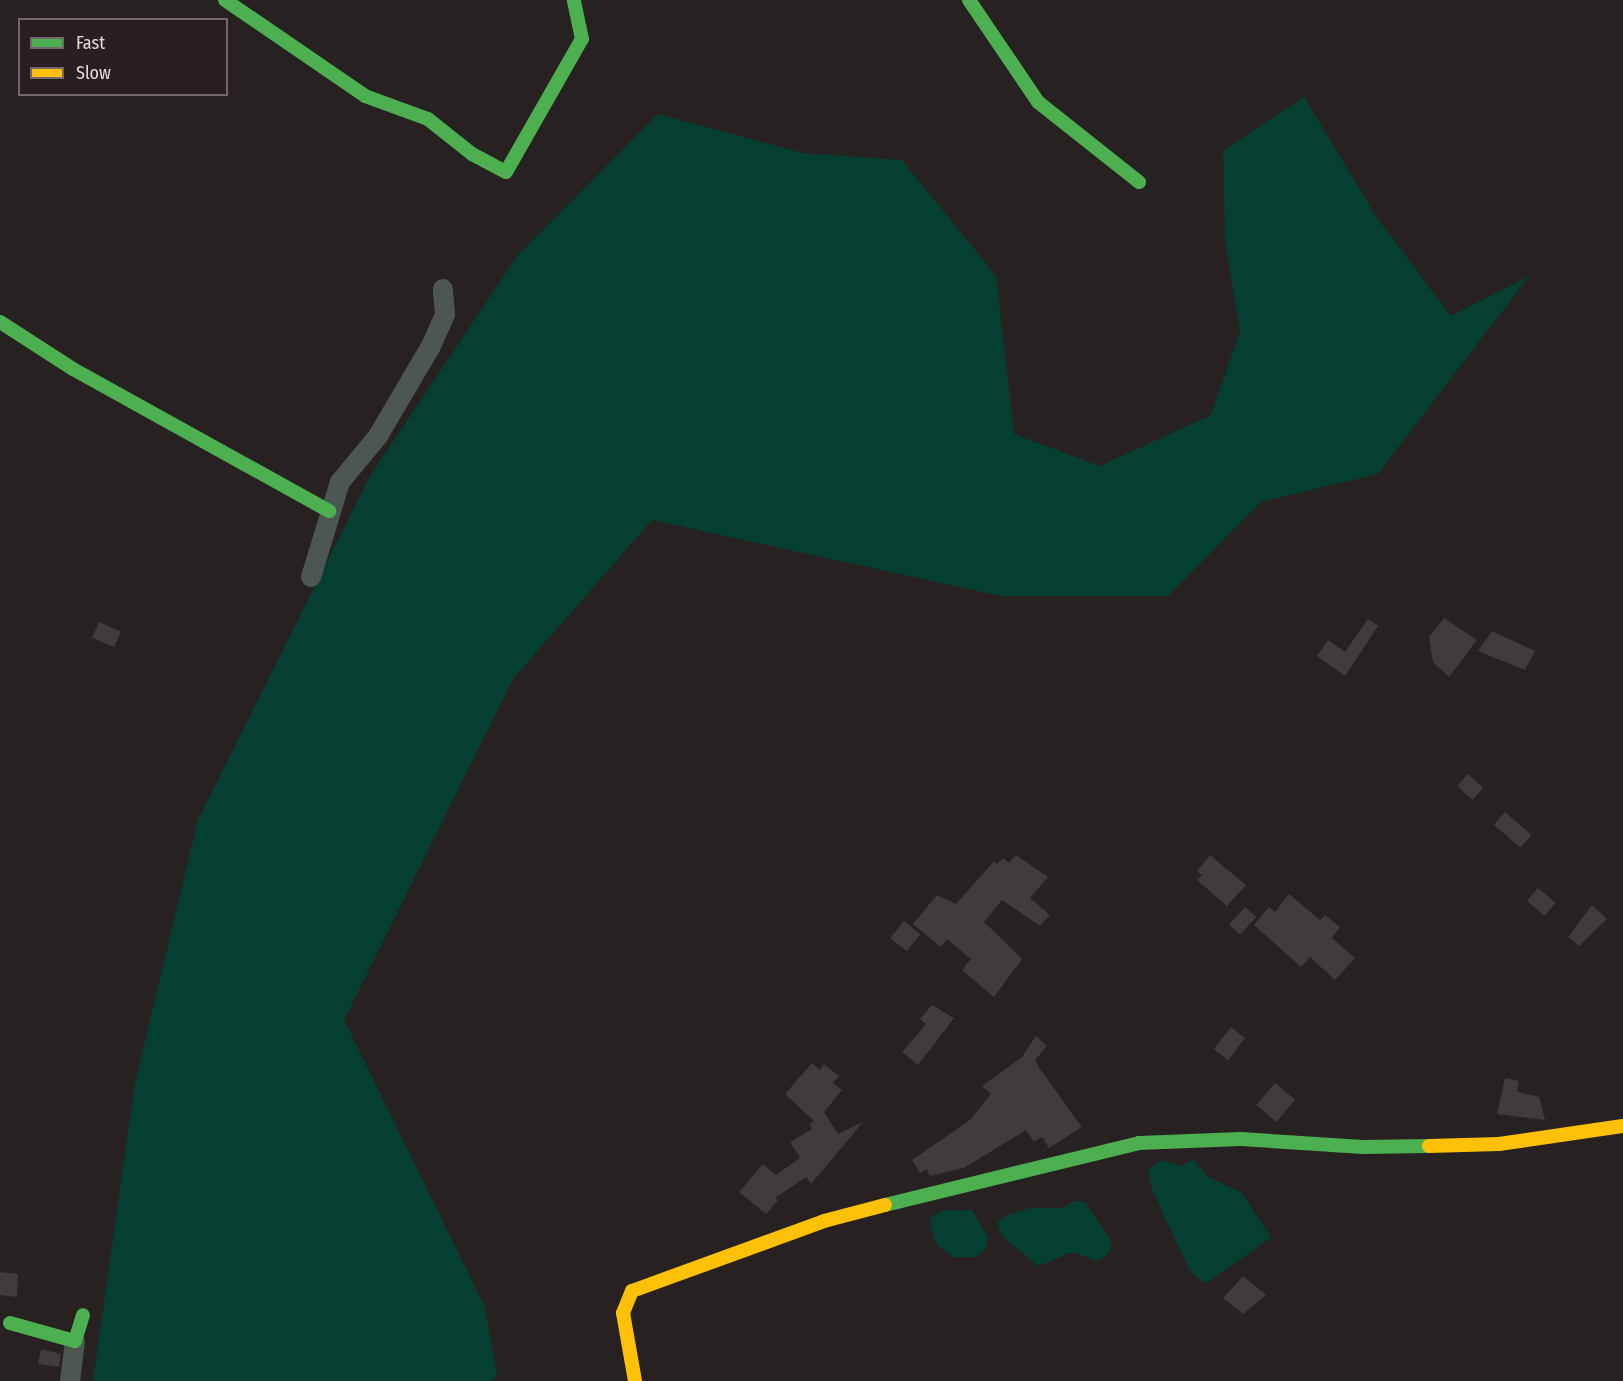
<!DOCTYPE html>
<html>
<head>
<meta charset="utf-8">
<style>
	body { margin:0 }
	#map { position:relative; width:1623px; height:1381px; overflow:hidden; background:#272122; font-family:"Fira Sans Condensed",sans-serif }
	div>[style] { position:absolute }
	.water>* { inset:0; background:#043f31 }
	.building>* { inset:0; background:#413b3c; transform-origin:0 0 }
	.street>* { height:20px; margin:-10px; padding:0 10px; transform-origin:10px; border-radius:10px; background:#4c5753 }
	.fast>* { height:14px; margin:-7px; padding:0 7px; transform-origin:7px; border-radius:7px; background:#4caf50 }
	.slow>* { height:14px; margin:-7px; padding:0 7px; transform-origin:7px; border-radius:7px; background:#ffc107 }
	span { translate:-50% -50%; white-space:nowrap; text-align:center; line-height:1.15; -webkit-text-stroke:6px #2a1e20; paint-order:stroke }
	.legend { position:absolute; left:18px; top:18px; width:210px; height:78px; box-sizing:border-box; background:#2a1e20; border:2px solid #74696a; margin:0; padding:8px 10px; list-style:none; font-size:18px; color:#e2dada }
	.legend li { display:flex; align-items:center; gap:12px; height:30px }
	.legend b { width:30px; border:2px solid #74696a }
</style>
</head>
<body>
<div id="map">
	<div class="water">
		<div style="clip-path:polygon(1304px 97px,1376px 216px,1451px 316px,1529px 276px,1378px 474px,1261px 502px,1168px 596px,1001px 596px,652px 520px,513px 679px,344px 1020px,485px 1307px,497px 1377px,490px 1381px,93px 1381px,135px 1083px,198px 820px,370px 476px,517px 256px,658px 114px,803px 153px,902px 160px,996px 276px,1014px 434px,1100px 466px,1211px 415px,1240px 331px,1225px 240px,1223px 151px)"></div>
		<div style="clip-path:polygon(1161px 1160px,1181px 1166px,1193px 1160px,1209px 1177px,1242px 1193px,1271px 1238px,1206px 1283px,1200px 1280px,1190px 1271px,1153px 1192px,1148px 1170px)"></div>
		<div style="clip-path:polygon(1074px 1201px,1085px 1202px,1110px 1239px,1111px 1252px,1097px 1261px,1073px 1252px,1038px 1266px,1001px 1235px,997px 1223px,1005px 1216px,1030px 1208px,1062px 1208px)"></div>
		<div style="clip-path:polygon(945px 1210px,972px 1210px,988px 1238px,984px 1251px,976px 1257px,953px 1257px,936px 1244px,930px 1224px,932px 1216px)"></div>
	</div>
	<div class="building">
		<div style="clip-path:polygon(1444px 618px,1477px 640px,1449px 677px,1433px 662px,1429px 637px)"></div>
		<div style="clip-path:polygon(1368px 619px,1378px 626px,1345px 676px,1317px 656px,1328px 640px,1345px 652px)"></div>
		<div style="left:99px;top:622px;width:24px;height:17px;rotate:24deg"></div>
		<div style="clip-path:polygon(1492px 631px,1535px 651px,1525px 670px,1478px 651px)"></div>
		<div style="left:1468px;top:774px;width:21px;height:16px;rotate:43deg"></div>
		<div style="left:1505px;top:812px;width:35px;height:17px;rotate:41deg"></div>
		<div style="clip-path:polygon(1016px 855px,1048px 877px,1030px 898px,1050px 915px,1040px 926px,1002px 900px,984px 922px,1022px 959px,994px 997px,962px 970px,971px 959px,947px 939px,941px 947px,913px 924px,937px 895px,956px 904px,994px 861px,997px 864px,1003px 858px,1009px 863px)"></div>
		<div style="clip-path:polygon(1210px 855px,1246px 885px,1227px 906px,1197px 880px,1202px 875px,1197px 871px)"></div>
		<div style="left:1538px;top:888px;width:23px;height:17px;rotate:40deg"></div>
		<div style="clip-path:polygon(1289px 894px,1320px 920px,1325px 915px,1340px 927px,1332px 938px,1355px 958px,1335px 980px,1310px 957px,1301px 967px,1254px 925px,1269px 907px,1275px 912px)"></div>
		<div style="clip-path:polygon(1592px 905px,1607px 919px,1579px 946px,1568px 937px)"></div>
		<div style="left:1245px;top:907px;width:15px;height:24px;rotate:42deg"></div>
		<div style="left:904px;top:921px;width:21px;height:22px;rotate:39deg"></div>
		<div style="clip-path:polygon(932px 1005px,954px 1018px,918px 1065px,902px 1052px,926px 1024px,920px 1019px)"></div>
		<div style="left:1231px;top:1027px;width:18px;height:28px;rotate:38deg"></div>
		<div style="clip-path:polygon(1036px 1036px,1047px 1046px,1035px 1060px,1040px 1069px,1082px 1127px,1049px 1148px,1042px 1137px,1034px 1142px,1026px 1130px,964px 1168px,930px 1176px,926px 1169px,920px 1173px,912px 1160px,970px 1120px,991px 1094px,982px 1086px,1022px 1057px)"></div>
		<div style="clip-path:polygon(812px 1063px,820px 1070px,824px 1064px,839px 1076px,833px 1083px,842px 1090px,824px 1112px,838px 1134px,863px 1122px,811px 1184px,806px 1177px,775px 1198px,778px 1200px,766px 1214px,739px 1192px,763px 1164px,776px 1175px,800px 1158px,790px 1142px,812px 1129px,809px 1124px,814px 1121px,785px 1094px)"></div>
		<div style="clip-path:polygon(1505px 1078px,1519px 1081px,1517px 1092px,1539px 1097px,1545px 1120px,1497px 1114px)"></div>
		<div style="left:1275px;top:1083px;width:26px;height:29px;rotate:40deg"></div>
		<div style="clip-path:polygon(0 1272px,18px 1274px,17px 1297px,0 1295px)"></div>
		<div style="clip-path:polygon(1243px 1276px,1266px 1295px,1243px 1314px,1223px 1298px)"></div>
		<div style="clip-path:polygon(41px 1349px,61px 1354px,59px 1367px,38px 1364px)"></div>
	</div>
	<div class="street">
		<div style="left:311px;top:577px;width:99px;rotate:-73deg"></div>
		<div style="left:340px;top:482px;width:60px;rotate:-50.4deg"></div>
		<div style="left:378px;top:436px;width:104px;rotate:-59.5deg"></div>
		<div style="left:431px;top:346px;width:35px;rotate:-66deg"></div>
		<div style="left:445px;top:314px;width:25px;rotate:-95deg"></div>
		<div style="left:70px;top:1381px;width:40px;rotate:-82.9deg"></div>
	</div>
	<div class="fast">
		<div style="left:225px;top:0;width:170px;rotate:34.4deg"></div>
		<div style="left:365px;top:96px;width:67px;rotate:20.1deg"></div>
		<div style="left:428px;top:119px;width:56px;rotate:38.5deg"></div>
		<div style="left:472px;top:154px;width:38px;rotate:28deg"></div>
		<div style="left:506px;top:172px;width:153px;rotate:-60.3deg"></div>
		<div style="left:582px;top:39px;width:40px;rotate:-102deg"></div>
		<div style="left:969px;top:0;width:123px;rotate:55.9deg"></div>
		<div style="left:1038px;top:102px;width:129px;rotate:38.4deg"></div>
		<div style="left:0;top:322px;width:87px;rotate:32.8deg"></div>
		<div style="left:73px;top:369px;width:293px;rotate:29deg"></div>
		<div style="left:885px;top:1205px;width:261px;rotate:-13.7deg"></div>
		<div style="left:1139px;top:1143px;width:102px;rotate:-2.2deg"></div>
		<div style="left:1241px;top:1139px;width:122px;rotate:3.8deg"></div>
		<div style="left:1363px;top:1147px;width:66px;rotate:-0.9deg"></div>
		<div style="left:10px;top:1323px;width:67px;rotate:15.5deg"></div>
		<div style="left:75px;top:1341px;width:27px;rotate:-73deg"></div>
	</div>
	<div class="slow">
		<div style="left:1429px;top:1146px;width:70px;rotate:-1.6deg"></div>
		<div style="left:1499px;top:1144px;width:125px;rotate:-8.3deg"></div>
		<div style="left:635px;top:1381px;width:69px;rotate:-100deg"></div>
		<div style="left:623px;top:1313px;width:24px;rotate:-68deg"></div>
		<div style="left:632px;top:1291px;width:204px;rotate:-20deg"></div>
		<div style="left:824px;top:1221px;width:63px;rotate:-14.7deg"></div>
	</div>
	<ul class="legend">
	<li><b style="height:8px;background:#4caf50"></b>Fast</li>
	<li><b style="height:8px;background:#ffc107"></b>Slow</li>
	</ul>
</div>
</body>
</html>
